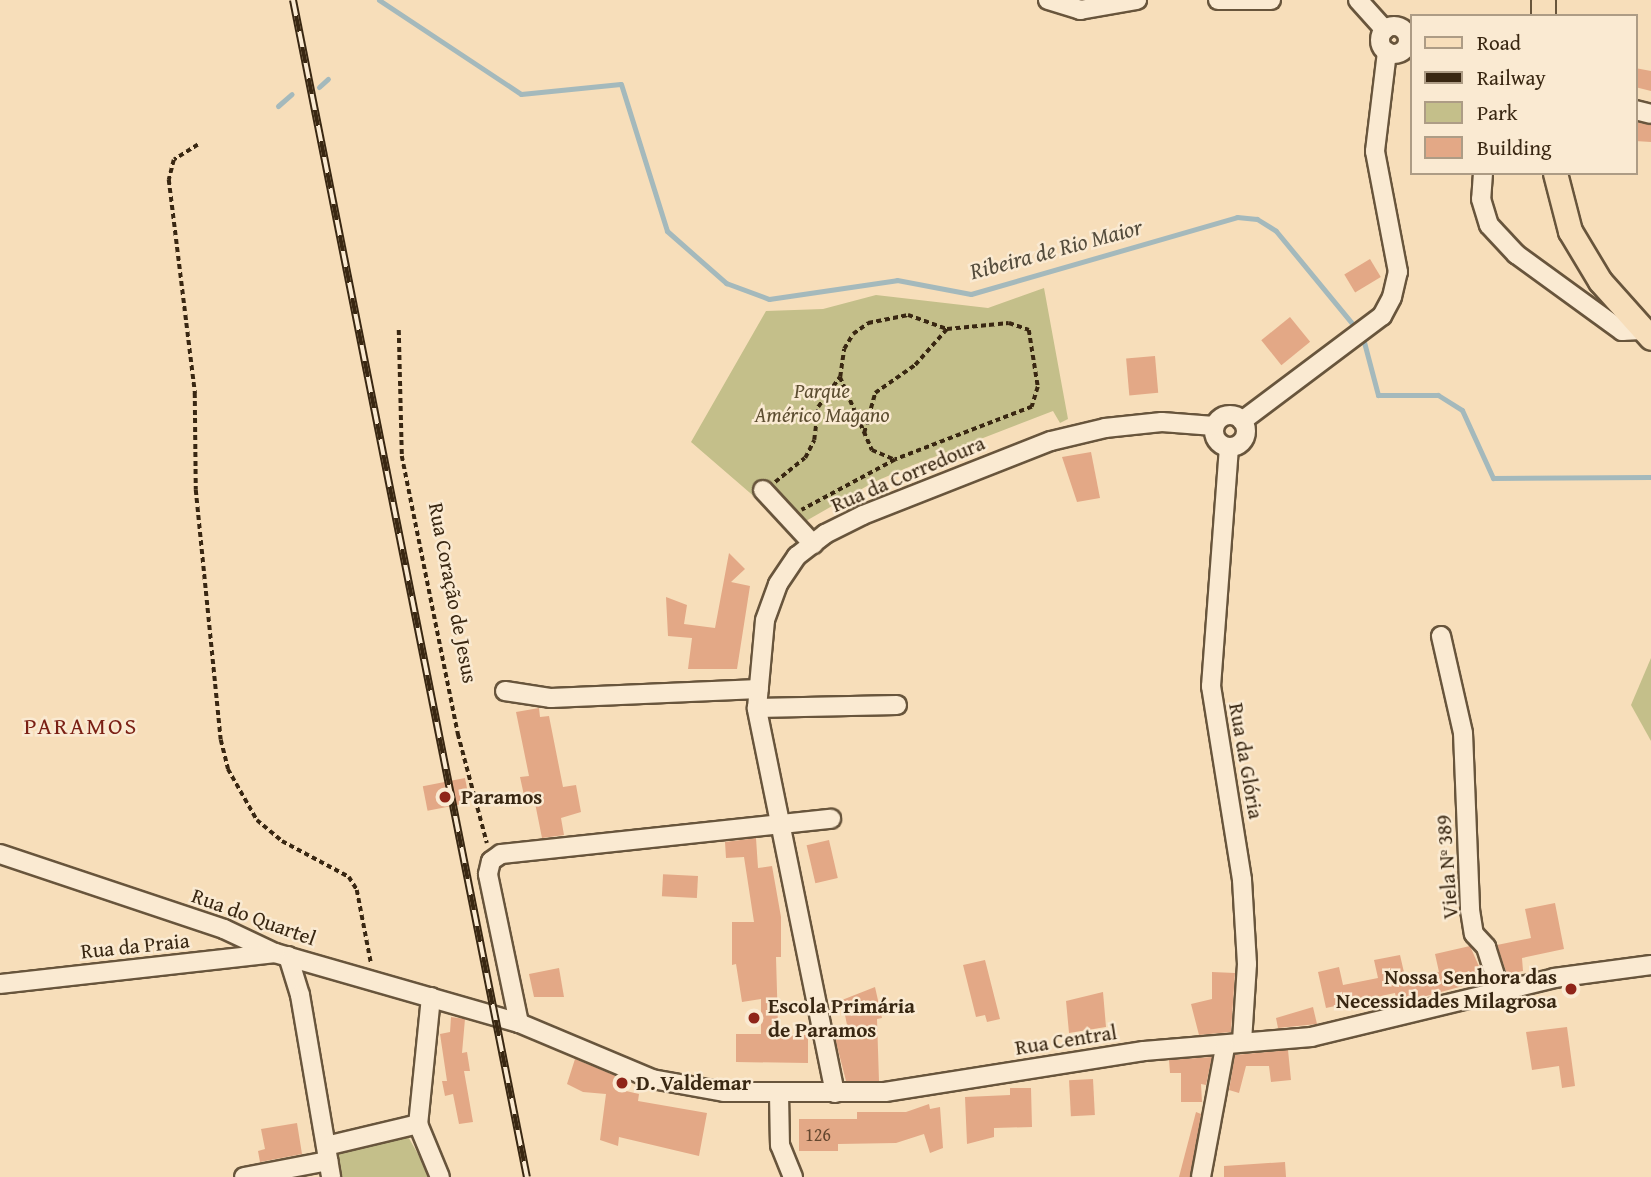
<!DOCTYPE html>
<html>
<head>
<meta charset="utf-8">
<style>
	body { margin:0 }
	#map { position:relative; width:1651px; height:1177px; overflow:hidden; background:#f7deba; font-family:"Gentium Book Plus",serif }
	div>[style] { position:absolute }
	.green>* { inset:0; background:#c4bf8a }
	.stream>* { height:5px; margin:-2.5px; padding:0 2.5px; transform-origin:2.5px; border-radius:2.5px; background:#a4b9bc }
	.building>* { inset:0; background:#e3a886; transform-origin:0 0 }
	.path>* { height:3.5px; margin-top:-1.75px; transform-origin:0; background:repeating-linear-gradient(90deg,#392712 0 5px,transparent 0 8.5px) }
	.roads { filter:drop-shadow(2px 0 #68553c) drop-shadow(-2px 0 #68553c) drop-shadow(0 2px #68553c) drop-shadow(0 -2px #68553c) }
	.minor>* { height:18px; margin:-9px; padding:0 9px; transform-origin:9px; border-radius:9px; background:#faead2 }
	.minor>.ring { margin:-9px; padding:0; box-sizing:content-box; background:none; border:18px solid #faead2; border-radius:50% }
	.major>* { height:23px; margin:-11.5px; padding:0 11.5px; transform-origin:11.5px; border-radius:11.5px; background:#f7deba }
	.rail>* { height:8px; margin-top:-4px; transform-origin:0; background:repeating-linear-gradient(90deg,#faead2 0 16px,#392712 0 32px); box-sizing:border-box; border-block:2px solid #392712 }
	.dots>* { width:19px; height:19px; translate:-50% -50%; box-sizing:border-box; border:4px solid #faead2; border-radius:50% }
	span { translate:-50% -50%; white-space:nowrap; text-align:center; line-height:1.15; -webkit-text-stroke:5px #faead2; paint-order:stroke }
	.number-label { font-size:18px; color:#64472f }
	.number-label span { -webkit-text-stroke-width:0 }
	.park-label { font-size:21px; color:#5c4d30; font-style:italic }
	.street-label { font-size:21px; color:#392712 }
	.poi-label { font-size:21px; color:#392712; font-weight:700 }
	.left { translate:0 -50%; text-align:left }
	.right { translate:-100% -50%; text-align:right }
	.water-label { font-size:23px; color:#544c3c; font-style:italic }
	.quarter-label { font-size:24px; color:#7a1f14; letter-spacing:2px }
	.legend { position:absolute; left:1410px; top:14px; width:228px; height:161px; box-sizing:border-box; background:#faead2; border:2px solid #ad9c85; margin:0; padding:9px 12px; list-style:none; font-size:21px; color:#392712 }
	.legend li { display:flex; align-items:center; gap:14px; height:35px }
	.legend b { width:35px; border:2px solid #ad9c85 }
</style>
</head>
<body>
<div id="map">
	<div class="green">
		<div style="clip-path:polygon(1044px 288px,1068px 419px,1060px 423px,1053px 411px,916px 464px,874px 482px,792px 529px,691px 442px,766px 311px,823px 309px,876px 295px,988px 308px)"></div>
		<div style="clip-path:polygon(1651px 658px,1651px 741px,1631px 705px)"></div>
		<div style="clip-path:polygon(406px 1133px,431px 1177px,340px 1177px,335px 1153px,339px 1147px)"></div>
	</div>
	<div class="stream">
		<div style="left:379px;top:0;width:170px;rotate:33.5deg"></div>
		<div style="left:521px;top:94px;width:100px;rotate:-5.7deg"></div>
		<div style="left:621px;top:84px;width:154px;rotate:72.6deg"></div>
		<div style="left:667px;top:231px;width:79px;rotate:41.4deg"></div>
		<div style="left:726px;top:283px;width:46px;rotate:20.4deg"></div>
		<div style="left:769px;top:299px;width:129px;rotate:-8.4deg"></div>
		<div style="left:897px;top:280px;width:75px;rotate:10.7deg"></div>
		<div style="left:971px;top:294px;width:277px;rotate:-16.1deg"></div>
		<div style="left:1237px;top:217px;width:20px;rotate:6deg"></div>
		<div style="left:1257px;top:219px;width:22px;rotate:32deg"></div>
		<div style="left:1276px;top:231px;width:118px;rotate:50.5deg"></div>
		<div style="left:319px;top:87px;width:12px;rotate:-42deg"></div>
		<div style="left:278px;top:106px;width:18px;rotate:-41deg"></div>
		<div style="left:1364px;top:342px;width:55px;rotate:75.2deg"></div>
		<div style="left:1378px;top:395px;width:60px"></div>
		<div style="left:1438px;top:395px;width:28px;rotate:32deg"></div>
		<div style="left:1462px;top:410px;width:75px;rotate:65.5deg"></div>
		<div style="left:1493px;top:478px;width:158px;rotate:-0.4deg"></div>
	</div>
	<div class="building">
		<div style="clip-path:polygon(1635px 68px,1651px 71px,1651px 91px,1635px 87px)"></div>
		<div style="clip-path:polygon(1635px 122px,1651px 125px,1651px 142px,1635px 141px)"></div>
		<div style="left:1370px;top:259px;width:21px;height:30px;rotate:59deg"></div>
		<div style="left:1290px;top:317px;width:32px;height:37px;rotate:51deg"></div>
		<div style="left:1155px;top:356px;width:37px;height:29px;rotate:85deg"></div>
		<div style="clip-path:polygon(1091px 452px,1100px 498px,1077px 502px,1062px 457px)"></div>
		<div style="clip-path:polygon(729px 553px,745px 569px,731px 582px,750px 586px,737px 669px,688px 669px,692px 638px,668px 636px,666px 597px,687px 605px,684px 624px,715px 628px)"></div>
		<div style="clip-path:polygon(539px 708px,540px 717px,549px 716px,563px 787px,576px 785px,581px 812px,561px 818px,564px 835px,542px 838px,534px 798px,525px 800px,520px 777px,529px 776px,516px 712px)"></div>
		<div style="left:465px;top:778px;width:25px;height:43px;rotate:79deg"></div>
		<div style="clip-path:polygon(756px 838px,758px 868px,772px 866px,781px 917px,781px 957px,776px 957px,778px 1026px,781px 1035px,808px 1035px,808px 1063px,736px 1062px,736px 1034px,761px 1034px,761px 999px,742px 1002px,736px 964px,732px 965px,732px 922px,754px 922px,744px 857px,726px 858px,725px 842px)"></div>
		<div style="left:829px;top:840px;width:39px;height:23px;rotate:77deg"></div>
		<div style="left:698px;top:876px;width:22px;height:35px;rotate:93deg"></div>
		<div style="clip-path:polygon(1555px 903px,1564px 949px,1522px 958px,1523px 971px,1507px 974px,1497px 945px,1531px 938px,1525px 909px)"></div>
		<div style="clip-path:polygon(1470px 946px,1485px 980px,1397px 1004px,1395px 993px,1326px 1008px,1318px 972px,1339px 967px,1343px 985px,1378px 978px,1374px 960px,1400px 955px,1406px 981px,1439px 972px,1435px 954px)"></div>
		<div style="clip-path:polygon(985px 960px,1000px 1019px,987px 1022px,985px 1015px,976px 1017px,963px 965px)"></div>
		<div style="clip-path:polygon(559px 968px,564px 997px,534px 997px,529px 974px)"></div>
		<div style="clip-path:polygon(1212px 972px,1235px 973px,1231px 1032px,1199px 1035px,1191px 1004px,1212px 999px)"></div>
		<div style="clip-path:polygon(875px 987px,882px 1018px,877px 1019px,879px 1081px,846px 1081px,835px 1038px,849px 1035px,842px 1000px)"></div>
		<div style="clip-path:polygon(1103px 992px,1106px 1027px,1069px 1033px,1066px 1001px)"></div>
		<div style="clip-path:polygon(1313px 1007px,1317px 1024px,1278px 1028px,1276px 1018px)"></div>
		<div style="clip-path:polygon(451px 1017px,465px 1019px,462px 1053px,467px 1052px,470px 1071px,464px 1071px,473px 1122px,459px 1124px,453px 1094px,445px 1096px,442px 1081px,447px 1081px,440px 1034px,450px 1032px)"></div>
		<div style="clip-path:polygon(1567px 1027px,1575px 1086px,1562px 1088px,1559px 1066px,1532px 1070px,1526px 1032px)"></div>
		<div style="clip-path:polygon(1288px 1050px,1291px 1080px,1271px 1082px,1269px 1066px,1246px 1066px,1239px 1093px,1229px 1090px,1235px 1055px)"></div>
		<div style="clip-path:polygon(1212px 1057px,1206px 1085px,1201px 1084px,1202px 1102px,1181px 1102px,1181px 1073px,1170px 1073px,1169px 1060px)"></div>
		<div style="clip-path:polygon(575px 1059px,628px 1081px,626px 1091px,639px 1094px,638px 1101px,707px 1113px,699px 1156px,619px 1137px,618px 1146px,600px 1140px,606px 1094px,583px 1092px,567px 1084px)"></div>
		<div style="left:1093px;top:1079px;width:36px;height:24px;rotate:87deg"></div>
		<div style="clip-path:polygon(1010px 1088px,1031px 1088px,1032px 1127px,994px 1128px,994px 1137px,967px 1144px,965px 1097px,1010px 1095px)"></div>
		<div style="clip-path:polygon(929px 1104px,930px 1109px,940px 1107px,943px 1148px,930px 1153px,924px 1134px,896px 1143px,838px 1144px,838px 1151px,799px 1151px,799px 1119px,857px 1119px,857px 1112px,906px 1112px)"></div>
		<div style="clip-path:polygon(1196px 1112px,1201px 1114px,1190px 1177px,1179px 1177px)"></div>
		<div style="clip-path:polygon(297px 1123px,302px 1154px,260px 1162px,258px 1151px,265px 1149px,261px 1129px)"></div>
		<div style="clip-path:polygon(1285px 1162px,1286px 1177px,1224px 1177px,1224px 1166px)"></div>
	</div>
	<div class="path">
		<div style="left:198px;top:145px;width:28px;rotate:148deg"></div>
		<div style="left:174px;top:160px;width:21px;rotate:104deg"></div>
		<div style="left:169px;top:180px;width:215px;rotate:83deg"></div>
		<div style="left:195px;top:393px;width:97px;rotate:89.4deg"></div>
		<div style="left:196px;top:490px;width:251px;rotate:84.3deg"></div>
		<div style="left:221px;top:740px;width:30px;rotate:76deg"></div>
		<div style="left:228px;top:769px;width:59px;rotate:60.4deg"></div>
		<div style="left:257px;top:820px;width:33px;rotate:40deg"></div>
		<div style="left:282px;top:841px;width:76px;rotate:28.2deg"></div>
		<div style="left:349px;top:877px;width:15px;rotate:58deg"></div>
		<div style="left:357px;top:890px;width:74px;rotate:79.1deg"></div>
		<div style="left:399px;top:330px;width:126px;rotate:88.6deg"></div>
		<div style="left:402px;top:456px;width:284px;rotate:78.6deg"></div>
		<div style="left:458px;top:734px;width:113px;rotate:75.1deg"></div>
		<div style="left:840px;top:377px;width:80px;rotate:66.3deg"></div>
		<div style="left:872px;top:450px;width:23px;rotate:23deg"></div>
		<div style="left:864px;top:433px;width:41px;rotate:-74.6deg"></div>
		<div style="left:875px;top:393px;width:49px;rotate:-35deg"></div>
		<div style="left:915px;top:365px;width:48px;rotate:-48.4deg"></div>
		<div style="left:775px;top:482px;width:38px;rotate:-39deg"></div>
		<div style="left:805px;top:458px;width:20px;rotate:-63deg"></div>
		<div style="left:814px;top:440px;width:33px;rotate:-83deg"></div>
		<div style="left:818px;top:407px;width:37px;rotate:-54deg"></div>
		<div style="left:840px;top:377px;width:28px;rotate:-82deg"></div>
		<div style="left:844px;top:349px;width:17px;rotate:-59deg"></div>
		<div style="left:853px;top:334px;width:19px;rotate:-36deg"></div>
		<div style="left:868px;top:323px;width:41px;rotate:-11.3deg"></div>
		<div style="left:908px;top:315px;width:41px;rotate:19.7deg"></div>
		<div style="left:947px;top:329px;width:62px;rotate:-5.5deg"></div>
		<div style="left:1009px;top:323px;width:21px;rotate:19deg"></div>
		<div style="left:1029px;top:330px;width:58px;rotate:81deg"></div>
		<div style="left:1038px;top:387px;width:21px;rotate:107deg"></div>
		<div style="left:1032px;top:407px;width:147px;rotate:158.9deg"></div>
		<div style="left:895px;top:460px;width:106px;rotate:151.7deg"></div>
	</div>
	<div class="roads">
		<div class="minor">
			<div style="left:1048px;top:0;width:34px;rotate:17deg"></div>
			<div style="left:1080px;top:10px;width:58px;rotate:-10deg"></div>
			<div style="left:1218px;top:0;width:53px"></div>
			<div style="left:1358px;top:0;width:40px;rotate:48deg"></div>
			<div class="ring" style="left:1380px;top:26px;width:10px;height:10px"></div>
			<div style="left:1635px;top:110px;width:16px;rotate:14deg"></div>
			<div style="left:1483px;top:173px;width:26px;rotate:94deg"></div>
			<div style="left:1481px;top:199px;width:27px;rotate:73deg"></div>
			<div style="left:1489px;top:225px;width:40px;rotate:47deg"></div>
			<div style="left:1516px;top:254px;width:131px;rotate:36deg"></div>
			<div style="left:1622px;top:331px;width:19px;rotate:-3deg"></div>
			<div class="ring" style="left:1214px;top:415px;width:14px;height:14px"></div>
			<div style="left:1242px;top:421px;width:175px;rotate:-36.9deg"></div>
			<div style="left:1382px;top:316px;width:21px;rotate:-62deg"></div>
			<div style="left:1392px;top:297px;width:26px;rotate:-77deg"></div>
			<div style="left:1398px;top:272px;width:123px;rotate:-100.8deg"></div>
			<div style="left:1375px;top:151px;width:100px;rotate:-83.1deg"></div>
			<div style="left:1229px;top:447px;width:240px;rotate:94.3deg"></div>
			<div style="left:1211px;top:686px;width:196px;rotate:80.9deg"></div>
			<div style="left:1242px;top:880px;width:84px;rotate:86.6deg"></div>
			<div style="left:1247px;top:964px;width:77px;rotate:93.7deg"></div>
			<div style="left:763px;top:490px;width:74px;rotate:47.2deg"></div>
			<div style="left:1441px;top:636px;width:99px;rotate:77.2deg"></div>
			<div style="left:1463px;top:733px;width:177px;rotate:87.7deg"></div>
			<div style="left:1470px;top:910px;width:24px;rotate:81deg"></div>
			<div style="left:1474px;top:934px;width:18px;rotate:47deg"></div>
			<div style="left:1486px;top:947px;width:46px;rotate:72.3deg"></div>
			<div style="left:505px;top:691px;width:47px;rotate:8.7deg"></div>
			<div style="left:551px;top:698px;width:208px;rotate:-2.5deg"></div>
			<div style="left:757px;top:708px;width:140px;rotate:-1.2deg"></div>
			<div style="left:0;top:854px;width:236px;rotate:18.5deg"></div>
			<div style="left:224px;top:929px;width:56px;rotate:25.2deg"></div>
			<div style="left:275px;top:953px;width:254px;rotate:16deg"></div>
			<div style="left:519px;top:1023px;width:144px;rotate:22.8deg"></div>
			<div style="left:652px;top:1079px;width:73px;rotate:10.2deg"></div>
			<div style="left:724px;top:1092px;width:161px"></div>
			<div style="left:885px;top:1092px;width:262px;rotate:-9deg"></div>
			<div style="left:1144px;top:1051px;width:168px;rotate:-4.8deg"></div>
			<div style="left:1311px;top:1037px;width:250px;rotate:-13.6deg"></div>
			<div style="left:1554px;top:978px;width:98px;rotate:-7.6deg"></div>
			<div style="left:288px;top:956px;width:41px;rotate:72.9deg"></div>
			<div style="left:300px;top:995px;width:185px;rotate:80.3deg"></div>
			<div style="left:0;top:984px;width:277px;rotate:-6.4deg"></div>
			<div style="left:431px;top:997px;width:128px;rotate:95.8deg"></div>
			<div style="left:418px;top:1124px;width:57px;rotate:67.5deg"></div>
			<div style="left:519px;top:1023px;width:152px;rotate:-101.8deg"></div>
			<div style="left:488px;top:874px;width:13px;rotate:-77deg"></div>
			<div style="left:491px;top:861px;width:12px;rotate:-35deg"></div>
			<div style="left:501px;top:854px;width:332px;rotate:-6.1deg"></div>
			<div style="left:835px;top:1093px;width:393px;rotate:-101.5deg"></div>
			<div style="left:757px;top:708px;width:88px;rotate:-84.8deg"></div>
			<div style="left:765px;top:620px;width:38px;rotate:-70deg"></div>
			<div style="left:778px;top:584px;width:34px;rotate:-56deg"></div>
			<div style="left:797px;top:556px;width:36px;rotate:-38deg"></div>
			<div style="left:825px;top:534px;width:42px;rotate:-26.6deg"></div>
			<div style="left:863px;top:515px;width:202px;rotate:-21.5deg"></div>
			<div style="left:1051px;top:441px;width:56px;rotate:-13.5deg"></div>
			<div style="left:1105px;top:428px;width:57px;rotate:-6deg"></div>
			<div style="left:1162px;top:422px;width:52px;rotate:4.4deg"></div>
			<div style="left:779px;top:1094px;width:51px;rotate:88.9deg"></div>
			<div style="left:780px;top:1145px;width:35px;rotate:68deg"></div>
			<div style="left:326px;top:1146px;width:95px;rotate:-13.4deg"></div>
			<div style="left:244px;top:1177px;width:86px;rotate:-10.8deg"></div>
			<div style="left:1201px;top:1177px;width:132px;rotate:-79.5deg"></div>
		</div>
		<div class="major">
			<div style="left:1543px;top:0;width:16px;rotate:90deg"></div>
			<div style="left:1555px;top:173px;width:60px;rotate:75.5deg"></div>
			<div style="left:1570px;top:231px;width:58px;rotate:59deg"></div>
			<div style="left:1600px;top:281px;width:76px;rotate:48.2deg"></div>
		</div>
	</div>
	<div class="rail">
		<div style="left:293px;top:0;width:1200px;rotate:78.76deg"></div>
	</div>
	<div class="dots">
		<div style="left:445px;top:797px;background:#8f2418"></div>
		<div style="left:1571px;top:989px;background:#8f2418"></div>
		<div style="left:754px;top:1018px;background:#8f2418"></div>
		<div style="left:622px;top:1083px;background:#8f2418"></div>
	</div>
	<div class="number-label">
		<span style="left:818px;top:1135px">126</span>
	</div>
	<div class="park-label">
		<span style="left:822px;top:403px">Parque<br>Américo Magano</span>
	</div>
	<div class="street-label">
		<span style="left:908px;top:474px;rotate:-23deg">Rua da Corredoura</span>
		<span style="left:453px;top:593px;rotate:79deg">Rua Coração de Jesus</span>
		<span style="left:1246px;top:761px;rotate:80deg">Rua da Glória</span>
		<span style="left:1447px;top:867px;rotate:-94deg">Viela Nº 389</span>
		<span style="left:254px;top:917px;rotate:20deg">Rua do Quartel</span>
		<span style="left:135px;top:946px;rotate:-6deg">Rua da Praia</span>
		<span style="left:1066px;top:1040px;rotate:-9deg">Rua Central</span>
	</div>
	<div class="poi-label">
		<span class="left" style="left:461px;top:797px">Paramos</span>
		<span class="right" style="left:1557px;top:989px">Nossa Senhora das<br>Necessidades Milagrosa</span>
		<span class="left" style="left:768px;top:1018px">Escola Primária<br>de Paramos</span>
		<span class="left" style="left:636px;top:1083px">D. Valdemar</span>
	</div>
	<div class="water-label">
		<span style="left:1056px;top:249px;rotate:-15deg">Ribeira de Rio Maior</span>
	</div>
	<div class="quarter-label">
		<span style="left:81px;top:726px">PARAMOS</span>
	</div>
	<ul class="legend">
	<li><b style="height:9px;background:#f7deba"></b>Road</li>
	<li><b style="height:9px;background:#392712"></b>Railway</li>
	<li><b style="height:19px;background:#c4bf8a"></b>Park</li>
	<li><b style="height:19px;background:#e3a886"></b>Building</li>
	</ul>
</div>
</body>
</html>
